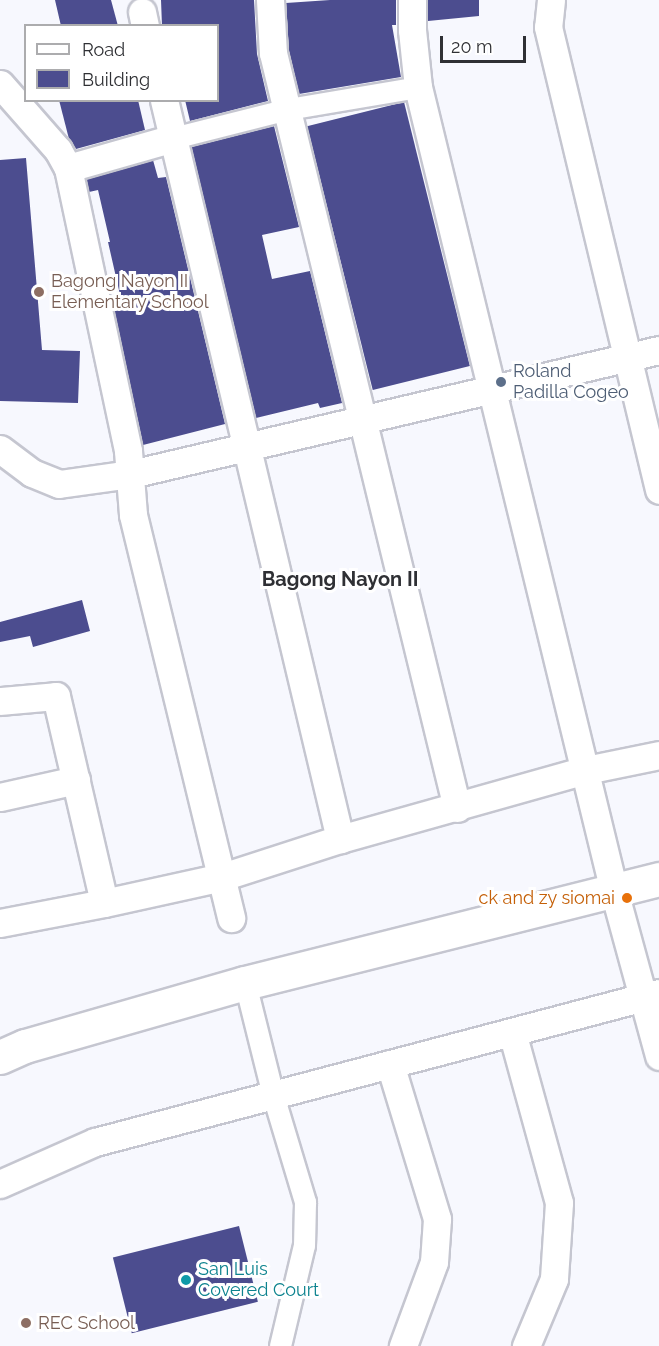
<!DOCTYPE html>
<html>
<head>
<meta charset="utf-8">
<style>
	body { margin:0 }
	#map { position:relative; width:659px; height:1346px; overflow:hidden; background:#f7f8fe; font-family:Raleway,sans-serif }
	div>[style] { position:absolute }
	.building>* { inset:0; background:#4c4d8f; transform-origin:0 0 }
	.roads { filter:drop-shadow(2px 0 #c5c6d0) drop-shadow(-2px 0 #c5c6d0) drop-shadow(0 2px #c5c6d0) drop-shadow(0 -2px #c5c6d0) }
	.pedestrian>* { height:21px; margin:-10.5px; padding:0 10.5px; transform-origin:10.5px; border-radius:10.5px; background:#fff }
	.minor>* { height:27px; margin:-13.5px; padding:0 13.5px; transform-origin:13.5px; border-radius:13.5px; background:#fff }
	.tertiary>* { height:33px; margin:-16.5px; padding:0 16.5px; transform-origin:16.5px; border-radius:16.5px; background:#fff }
	.dots>* { width:16px; height:16px; translate:-50% -50%; box-sizing:border-box; border:3px solid #fff; border-radius:50% }
	span { translate:-50% -50%; white-space:nowrap; text-align:center; line-height:1.15; -webkit-text-stroke:6px #fff; paint-order:stroke }
	.education-label { font-size:18px; color:#785e54 }
	.left { translate:0 -50%; text-align:left }
	.service-label { font-size:18px; color:#4e5e75 }
	.food-label { font-size:18px; color:#c56008 }
	.right { translate:-100% -50%; text-align:right }
	.culture-label { font-size:18px; color:#0d838f }
	.neighbourhood-label { font-size:20px; color:#2f3034; font-weight:700 }
	.legend { position:absolute; left:24px; top:24px; width:195px; height:78px; box-sizing:border-box; background:#fff; border:2px solid #acacae; margin:0; padding:8px 10px; list-style:none; font-size:18px; color:#2f3034 }
	.legend li { display:flex; align-items:center; gap:12px; height:30px }
	.legend b { width:30px; border:2px solid #acacae }
	.scale { position:absolute; left:440px; top:36px; width:86px; height:27px; box-sizing:border-box; border:3px solid #2f3034; border-top:0; padding-left:8px; font-size:18px; line-height:21px; white-space:nowrap; color:#2f3034; -webkit-text-stroke:4px #fff; paint-order:stroke }
</style>
</head>
<body>
<div id="map">
	<div class="building">
		<div style="clip-path:polygon(55px 0,111px 0,118px 26px,61px 26px)"></div>
		<div style="clip-path:polygon(161px 0,254px 0,257px 54px,268px 101px,190px 121px,185px 100px,218px 100px,218px 26px,162px 26px)"></div>
		<div style="clip-path:polygon(330px 0,396px 0,396px 25px,392px 25px,401px 77px,299px 94px,289px 51px,286px 3px)"></div>
		<div style="clip-path:polygon(428px 0,479px 0,479px 16px,428px 21px)"></div>
		<div style="clip-path:polygon(59px 100px,138px 100px,145px 130px,76px 149px,69px 139px)"></div>
		<div style="left:404px;top:102px;width:272px;height:100px;rotate:76deg"></div>
		<div style="clip-path:polygon(274px 126px,299px 227px,262px 235px,272px 279px,310px 271px,342px 403px,320px 408px,318px 403px,256px 418px,191px 147px)"></div>
		<div style="clip-path:polygon(26px 158px,42px 350px,80px 351px,78px 403px,0 401px,0 160px)"></div>
		<div style="clip-path:polygon(153px 160px,158px 178px,166px 177px,225px 424px,143px 445px,112px 301px,121px 299px,108px 242px,110px 242px,98px 190px,89px 192px,86px 179px)"></div>
		<div style="clip-path:polygon(82px 600px,90px 631px,33px 647px,30px 636px,0 642px,0 622px)"></div>
		<div style="left:239px;top:1226px;width:78px;height:130px;rotate:76deg"></div>
	</div>
	<div class="roads">
		<div class="pedestrian">
			<div style="left:173px;top:138px;width:119px;rotate:-14.2deg"></div>
			<div style="left:288px;top:109px;width:132px;rotate:-9.6deg"></div>
			<div style="left:245px;top:983px;width:115px;rotate:76deg"></div>
			<div style="left:273px;top:1095px;width:112px;rotate:73.3deg"></div>
			<div style="left:305px;top:1202px;width:43px;rotate:91.3deg"></div>
			<div style="left:304px;top:1245px;width:104px;rotate:103.4deg"></div>
		</div>
		<div class="minor">
			<div style="left:270px;top:0;width:53px;rotate:86.8deg"></div>
			<div style="left:273px;top:53px;width:777px;rotate:76.3deg"></div>
			<div style="left:412px;top:0;width:30px;rotate:90deg"></div>
			<div style="left:412px;top:30px;width:57px;rotate:84deg"></div>
			<div style="left:418px;top:87px;width:828px;rotate:76.3deg"></div>
			<div style="left:614px;top:891px;width:171px;rotate:74.7deg"></div>
			<div style="left:551px;top:0;width:27px;rotate:96deg"></div>
			<div style="left:548px;top:27px;width:476px;rotate:76.5deg"></div>
			<div style="left:142px;top:12px;width:14px;rotate:78deg"></div>
			<div style="left:0;top:84px;width:88px;rotate:48.7deg"></div>
			<div style="left:58px;top:150px;width:21px;rotate:61deg"></div>
			<div style="left:68px;top:168px;width:289px;rotate:78deg"></div>
			<div style="left:128px;top:451px;width:64px;rotate:85.5deg"></div>
			<div style="left:133px;top:515px;width:415px;rotate:76.3deg"></div>
			<div style="left:164px;top:100px;width:760px;rotate:76.6deg"></div>
			<div style="left:68px;top:168px;width:109px;rotate:-15.9deg"></div>
			<div style="left:0;top:449px;width:40px;rotate:37deg"></div>
			<div style="left:32px;top:473px;width:29px;rotate:22deg"></div>
			<div style="left:59px;top:484px;width:73px;rotate:-7.9deg"></div>
			<div style="left:131px;top:474px;width:542px;rotate:-13.22deg"></div>
			<div style="left:0;top:701px;width:56px;rotate:-5.1deg"></div>
			<div style="left:56px;top:696px;width:212px;rotate:76.9deg"></div>
			<div style="left:0;top:797px;width:78px;rotate:-12.6deg"></div>
			<div style="left:0;top:923px;width:106px;rotate:-10.9deg"></div>
			<div style="left:104px;top:903px;width:121px;rotate:-12.4deg"></div>
			<div style="left:222px;top:877px;width:124px;rotate:-17.9deg"></div>
			<div style="left:340px;top:839px;width:255px;rotate:-15.7deg"></div>
			<div style="left:586px;top:770px;width:75px;rotate:-11.6deg"></div>
			<div style="left:512px;top:1032px;width:177px;rotate:74.6deg"></div>
			<div style="left:559px;top:1203px;width:76px;rotate:93.8deg"></div>
			<div style="left:554px;top:1279px;width:73px;rotate:112.7deg"></div>
			<div style="left:390px;top:1064px;width:162px;rotate:73.1deg"></div>
			<div style="left:437px;top:1219px;width:43px;rotate:94deg"></div>
			<div style="left:434px;top:1262px;width:90px;rotate:110.3deg"></div>
			<div style="left:0;top:1184px;width:104px;rotate:-23.9deg"></div>
			<div style="left:95px;top:1142px;width:583px;rotate:-14.8deg"></div>
		</div>
		<div class="tertiary">
			<div style="left:0;top:1057px;width:27px;rotate:-24deg"></div>
			<div style="left:25px;top:1046px;width:229px;rotate:-16deg"></div>
			<div style="left:245px;top:983px;width:427px;rotate:-14.1deg"></div>
		</div>
	</div>
	<div class="dots">
		<div style="left:39px;top:292px;background:#8d6e63"></div>
		<div style="left:501px;top:382px;background:#5c6f8a"></div>
		<div style="left:627px;top:898px;background:#e8710a"></div>
		<div style="left:186px;top:1280px;background:#0f9aa8"></div>
		<div style="left:26px;top:1323px;background:#8d6e63"></div>
	</div>
	<div class="education-label">
		<span class="left" style="left:51px;top:292px">Bagong Nayon II<br>Elementary School</span>
		<span class="left" style="left:38px;top:1323px">REC School</span>
	</div>
	<div class="service-label">
		<span class="left" style="left:513px;top:382px">Roland<br>Padilla Cogeo</span>
	</div>
	<div class="food-label">
		<span class="right" style="left:615px;top:898px">ck and zy siomai</span>
	</div>
	<div class="culture-label">
		<span class="left" style="left:198px;top:1280px">San Luis<br>Covered Court</span>
	</div>
	<div class="neighbourhood-label">
		<span style="left:340px;top:579px">Bagong Nayon II</span>
	</div>
	<ul class="legend">
	<li><b style="height:8px;background:#fff"></b>Road</li>
	<li><b style="height:16px;background:#4c4d8f"></b>Building</li>
	</ul>
	<div class="scale">20 m</div>
</div>
</body>
</html>
